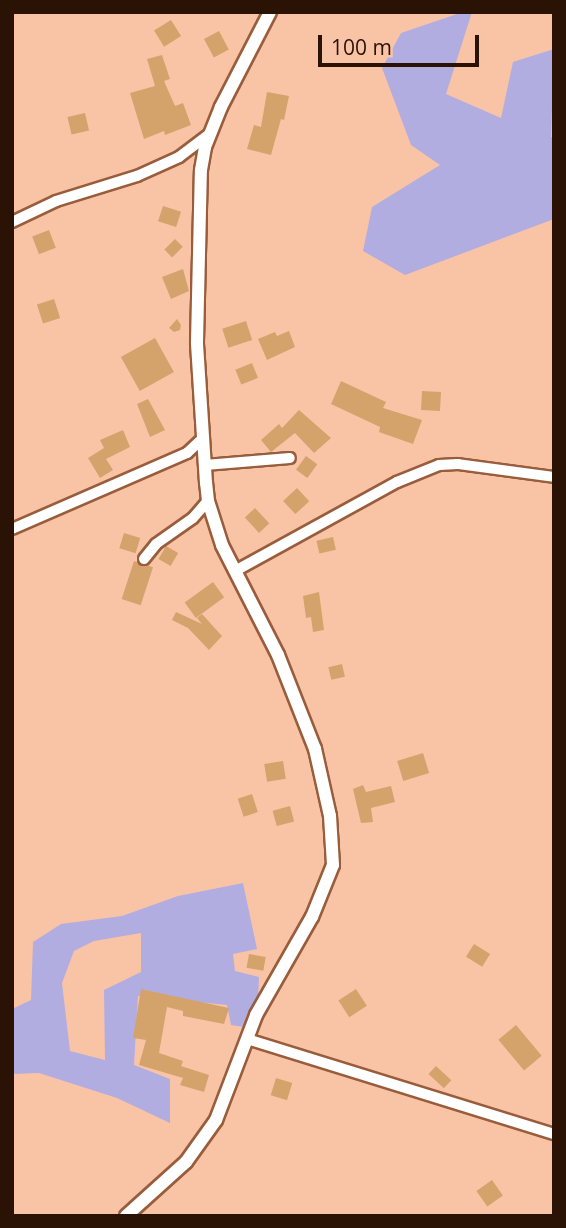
<!DOCTYPE html>
<html>
<head>
<meta charset="utf-8">
<style>
	body { margin:0 }
	#map { position:relative; width:566px; height:1228px; overflow:hidden; background:#f9c3a6; font-family:"Open Sans",sans-serif }
	div>[style] { position:absolute }
	.green>* { inset:0; background:#b2ade1 }
	.building>* { inset:0; background:#d4a36c; transform-origin:0 0 }
	.roads { filter:drop-shadow(2px 0 #995d3c) drop-shadow(-2px 0 #995d3c) drop-shadow(0 2px #995d3c) drop-shadow(0 -2px #995d3c) }
	.minor>* { height:10px; margin:-5px; padding:0 5px; transform-origin:5px; border-radius:5px; background:#fff }
	.tertiary>* { height:12px; margin:-6px; padding:0 6px; transform-origin:6px; border-radius:6px; background:#fff }
	span { translate:-50% -50%; white-space:nowrap; text-align:center; line-height:1.15; -webkit-text-stroke:5px #f9c3a6; paint-order:stroke }
	.frame { position:absolute; inset:0; border:14px solid #2a1205; pointer-events:none }
	.scale { position:absolute; left:318px; top:35px; width:161px; height:32px; box-sizing:border-box; border:4px solid #2a1205; border-top:0; padding-left:9px; font-size:21px; line-height:24px; white-space:nowrap; color:#2a1205; -webkit-text-stroke:5px #f9c3a6; paint-order:stroke }
</style>
</head>
<body>
<div id="map">
	<div class="green">
		<div style="clip-path:polygon(463px 12px,472px 12px,446px 94px,501px 118px,513px 62px,554px 49px,551px 137px,554px 137px,554px 219px,405px 275px,363px 251px,372px 207px,440px 165px,411px 145px,382px 68px,401px 33px)"></div>
		<div style="clip-path:polygon(evenodd,243px 883px,257px 949px,233px 954px,235px 971px,259px 977px,257px 1029px,231px 1025px,227px 1005px,138px 996px,134px 1065px,170px 1079px,170px 1123px,117px 1098px,39px 1073px,12px 1074px,12px 1009px,31px 1000px,33px 942px,61px 924px,122px 916px,178px 896px,243px 883px,141px 933px,141px 972px,104px 990px,105px 1060px,70px 1051px,62px 983px,74px 951px,94px 941px,141px 933px)"></div>
	</div>
	<div class="building">
		<div style="left:171px;top:20px;width:19px;height:20px;rotate:58deg"></div>
		<div style="left:219px;top:31px;width:21px;height:17px;rotate:62deg"></div>
		<div style="clip-path:polygon(162px 55px,170px 79px,164px 81px,175px 106px,183px 103px,191px 125px,165px 135px,164px 131px,144px 139px,130px 93px,155px 86px,147px 59px)"></div>
		<div style="clip-path:polygon(267px 92px,289px 96px,284px 120px,281px 119px,271px 155px,247px 149px,254px 125px,261px 127px)"></div>
		<div style="left:85px;top:113px;width:18px;height:18px;rotate:77deg"></div>
		<div style="left:163px;top:206px;width:19px;height:16px;rotate:18deg"></div>
		<div style="left:49px;top:230px;width:19px;height:18px;rotate:69deg"></div>
		<div style="left:175px;top:239px;width:11px;height:15px;rotate:45deg"></div>
		<div style="clip-path:polygon(183px 269px,189px 291px,171px 299px,162px 277px)"></div>
		<div style="left:54px;top:299px;width:20px;height:18px;rotate:72deg"></div>
		<div style="clip-path:polygon(177px 319px,181px 325px,180px 330px,174px 332px,169px 328px)"></div>
		<div style="left:246px;top:321px;width:20px;height:25px;rotate:72deg"></div>
		<div style="clip-path:polygon(289px 331px,295px 347px,267px 360px,258px 339px,275px 332px,277px 336px)"></div>
		<div style="left:155px;top:338px;width:39px;height:39px;rotate:61deg"></div>
		<div style="left:252px;top:363px;width:16px;height:18px;rotate:68deg"></div>
		<div style="clip-path:polygon(341px 381px,386px 402px,383px 408px,422px 420px,413px 444px,379px 432px,380px 427px,331px 404px)"></div>
		<div style="left:422px;top:391px;width:19px;height:19px;rotate:3deg"></div>
		<div style="clip-path:polygon(148px 399px,165px 430px,150px 437px,137px 404px)"></div>
		<div style="clip-path:polygon(299px 410px,331px 438px,314px 453px,295px 433px,271px 452px,261px 440px,279px 424px,282px 428px)"></div>
		<div style="clip-path:polygon(123px 430px,130px 447px,106px 459px,113px 470px,100px 478px,88px 458px,104px 448px,100px 440px)"></div>
		<div style="left:306px;top:456px;width:14px;height:17px;rotate:36deg"></div>
		<div style="left:297px;top:488px;width:18px;height:19px;rotate:47deg"></div>
		<div style="left:255px;top:508px;width:21px;height:14px;rotate:47deg"></div>
		<div style="left:124px;top:533px;width:17px;height:16px;rotate:17deg"></div>
		<div style="left:333px;top:537px;width:13px;height:17px;rotate:77deg"></div>
		<div style="left:166px;top:546px;width:14px;height:15px;rotate:30deg"></div>
		<div style="left:134px;top:561px;width:20px;height:40px;rotate:18deg"></div>
		<div style="left:213px;top:582px;width:19px;height:35px;rotate:54deg"></div>
		<div style="clip-path:polygon(319px 592px,324px 630px,313px 632px,311px 617px,306px 618px,303px 596px)"></div>
		<div style="clip-path:polygon(176px 612px,202px 624px,197px 618px,202px 614px,222px 636px,209px 650px,188px 628px,172px 620px)"></div>
		<div style="left:342px;top:664px;width:13px;height:14px;rotate:77deg"></div>
		<div style="left:423px;top:753px;width:21px;height:27px;rotate:73deg"></div>
		<div style="left:283px;top:761px;width:18px;height:19px;rotate:81deg"></div>
		<div style="clip-path:polygon(363px 785px,366px 792px,391px 786px,395px 802px,371px 808px,373px 822px,361px 823px,353px 789px)"></div>
		<div style="left:252px;top:794px;width:19px;height:15px;rotate:72deg"></div>
		<div style="left:290px;top:806px;width:16px;height:18px;rotate:75deg"></div>
		<div style="left:474px;top:944px;width:19px;height:15px;rotate:32deg"></div>
		<div style="left:249px;top:954px;width:17px;height:14px;rotate:10deg"></div>
		<div style="clip-path:polygon(141px 989px,229px 1008px,224px 1024px,183px 1016px,183px 1011px,167px 1007px,159px 1053px,183px 1061px,181px 1066px,209px 1075px,204px 1092px,180px 1085px,183px 1078px,139px 1065px,146px 1040px,133px 1038px)"></div>
		<div style="left:356px;top:989px;width:20px;height:21px;rotate:57deg"></div>
		<div style="left:516px;top:1025px;width:40px;height:23px;rotate:50deg"></div>
		<div style="left:436px;top:1066px;width:21px;height:11px;rotate:43deg"></div>
		<div style="left:276px;top:1078px;width:17px;height:18px;rotate:17deg"></div>
		<div style="left:492px;top:1180px;width:19px;height:19px;rotate:55deg"></div>
	</div>
	<div class="roads">
		<div class="minor">
			<div style="left:12px;top:222px;width:49px;rotate:-25.5deg"></div>
			<div style="left:56px;top:201px;width:85px;rotate:-17.2deg"></div>
			<div style="left:137px;top:176px;width:46px;rotate:-24.3deg"></div>
			<div style="left:179px;top:157px;width:36px;rotate:-37deg"></div>
			<div style="left:205px;top:465px;width:85px;rotate:-4.7deg"></div>
			<div style="left:12px;top:529px;width:191px;rotate:-23.5deg"></div>
			<div style="left:187px;top:453px;width:22px;rotate:-43deg"></div>
			<div style="left:144px;top:559px;width:19px;rotate:-51deg"></div>
			<div style="left:156px;top:544px;width:45px;rotate:-35.1deg"></div>
			<div style="left:193px;top:518px;width:23px;rotate:-49deg"></div>
			<div style="left:235px;top:571px;width:185px;rotate:-28.8deg"></div>
			<div style="left:397px;top:482px;width:45px;rotate:-22deg"></div>
			<div style="left:439px;top:465px;width:19px;rotate:-3deg"></div>
			<div style="left:458px;top:464px;width:97px;rotate:7.7deg"></div>
			<div style="left:247px;top:1039px;width:321px;rotate:17.2deg"></div>
		</div>
		<div class="tertiary">
			<div style="left:126px;top:1216px;width:81px;rotate:-42deg"></div>
			<div style="left:186px;top:1162px;width:52px;rotate:-54.5deg"></div>
			<div style="left:216px;top:1120px;width:112px;rotate:-69.1deg"></div>
			<div style="left:256px;top:1015px;width:113px;rotate:-60.3deg"></div>
			<div style="left:312px;top:917px;width:56px;rotate:-68deg"></div>
			<div style="left:333px;top:865px;width:49px;rotate:-93.5deg"></div>
			<div style="left:330px;top:816px;width:69px;rotate:-102.6deg"></div>
			<div style="left:315px;top:749px;width:101px;rotate:-111.5deg"></div>
			<div style="left:278px;top:655px;width:123px;rotate:-117deg"></div>
			<div style="left:222px;top:545px;width:46px;rotate:-107.7deg"></div>
			<div style="left:208px;top:501px;width:18px;rotate:-96deg"></div>
			<div style="left:206px;top:483px;width:141px;rotate:-93.7deg"></div>
			<div style="left:197px;top:342px;width:172px;rotate:-88.7deg"></div>
			<div style="left:201px;top:170px;width:23px;rotate:-80deg"></div>
			<div style="left:205px;top:147px;width:43px;rotate:-68.2deg"></div>
			<div style="left:221px;top:107px;width:107px;rotate:-62.7deg"></div>
		</div>
	</div>
	<div class="frame"></div>
	<div class="scale">100 m</div>
</div>
</body>
</html>
